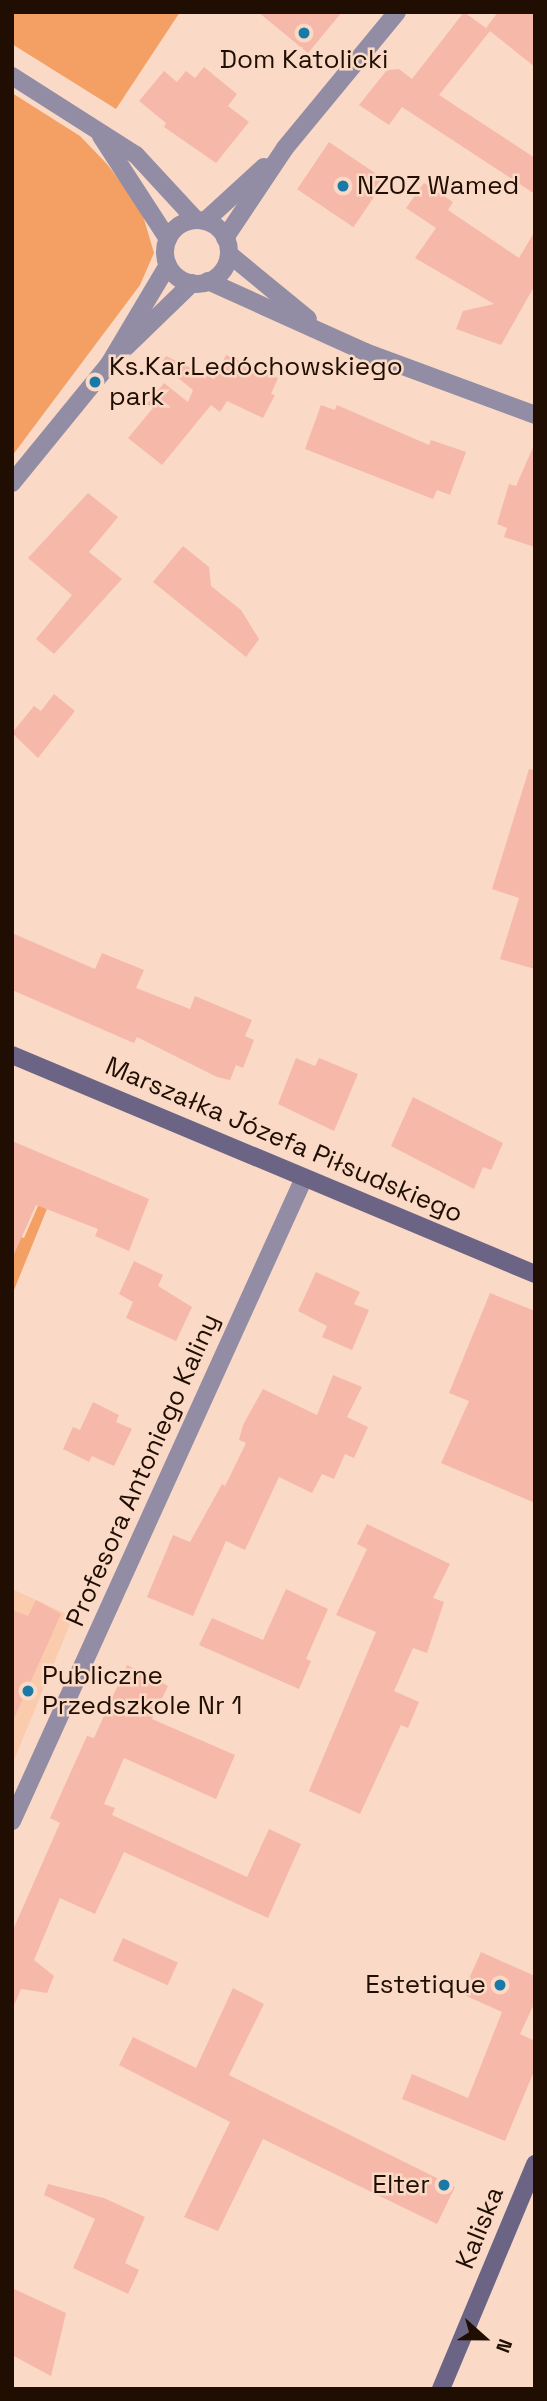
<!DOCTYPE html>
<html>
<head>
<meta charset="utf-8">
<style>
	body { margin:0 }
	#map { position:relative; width:547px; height:2401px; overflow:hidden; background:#fadac6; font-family:"Space Grotesk",sans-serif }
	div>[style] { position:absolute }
	.built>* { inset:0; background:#facbac }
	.green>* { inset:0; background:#f49f64 }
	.building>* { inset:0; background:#f6b8a8; transform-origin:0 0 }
	.street>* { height:18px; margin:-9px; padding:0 9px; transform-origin:9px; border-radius:9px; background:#928da4 }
	.street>.ring { margin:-9px; padding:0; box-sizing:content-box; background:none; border:18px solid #928da4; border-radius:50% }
	.secondary>* { height:18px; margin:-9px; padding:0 9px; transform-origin:9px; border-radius:9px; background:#6c6485 }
	.dots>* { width:19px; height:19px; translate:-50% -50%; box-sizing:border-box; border:4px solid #fadac6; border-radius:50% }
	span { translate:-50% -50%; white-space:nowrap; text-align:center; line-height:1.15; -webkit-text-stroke:5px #fadac6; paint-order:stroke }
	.poi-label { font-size:26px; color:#200e03 }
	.left { translate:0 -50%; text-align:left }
	.right { translate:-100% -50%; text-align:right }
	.street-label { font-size:26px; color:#200e03 }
	.frame { position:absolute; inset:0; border:14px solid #200e03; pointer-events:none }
	.north { position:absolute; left:449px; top:2303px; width:70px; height:70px; -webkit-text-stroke:5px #fadac6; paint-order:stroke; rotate:111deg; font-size:19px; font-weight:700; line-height:28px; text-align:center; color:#200e03 }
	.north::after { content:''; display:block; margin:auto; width:24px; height:32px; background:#200e03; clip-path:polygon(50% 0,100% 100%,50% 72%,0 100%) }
</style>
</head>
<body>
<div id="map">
	<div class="built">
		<div style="clip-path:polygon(12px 1589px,73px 1617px,12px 1765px)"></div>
	</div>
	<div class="green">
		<div style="clip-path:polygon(12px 12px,180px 12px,116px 109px,12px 44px)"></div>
		<div style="clip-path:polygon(12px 93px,80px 136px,107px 164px,141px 209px,154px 253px,140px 285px,12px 456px)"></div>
		<div style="clip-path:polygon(45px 1190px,53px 1194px,12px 1295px,12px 1234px,24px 1238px)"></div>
	</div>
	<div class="building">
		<div style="clip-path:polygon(258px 12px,342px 12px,308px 53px)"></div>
		<div style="clip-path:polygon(464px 12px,490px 31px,439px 95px,535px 158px,535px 194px,402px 107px,389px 125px,359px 105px,387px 70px,399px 69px,412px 79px)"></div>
		<div style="clip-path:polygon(498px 12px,535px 12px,535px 67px,486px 28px)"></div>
		<div style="clip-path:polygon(204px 67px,237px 94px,228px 106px,249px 122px,216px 163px,164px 127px,166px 123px,139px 101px,164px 71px,177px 82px,186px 71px,195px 78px)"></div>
		<div style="left:329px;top:142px;width:68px;height:57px;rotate:34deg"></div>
		<div style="clip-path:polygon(424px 183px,453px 202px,448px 210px,519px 258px,535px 231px,535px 285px,501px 345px,456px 329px,463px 311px,494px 304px,415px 258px,436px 228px,406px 208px)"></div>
		<div style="clip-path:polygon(226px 355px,278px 378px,271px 394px,275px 395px,263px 418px,227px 401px,220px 412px,211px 405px,162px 465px,128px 438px,153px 408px,147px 404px,164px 383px,188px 402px,193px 390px,161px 364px,166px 356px,214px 379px)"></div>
		<div style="clip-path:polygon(321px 405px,335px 410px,337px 405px,429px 445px,431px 440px,466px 452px,450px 495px,437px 490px,433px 499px,305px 449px)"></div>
		<div style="clip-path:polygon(535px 443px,535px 547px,504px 537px,507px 528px,497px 524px,509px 484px,516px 486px)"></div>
		<div style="clip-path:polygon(88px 493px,118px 517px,89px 552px,122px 579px,54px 654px,36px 639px,72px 595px,28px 558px)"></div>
		<div style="clip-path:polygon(183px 546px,209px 567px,211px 586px,241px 610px,259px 639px,246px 657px,153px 582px)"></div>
		<div style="clip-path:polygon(54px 694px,75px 711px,38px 758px,12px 733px,34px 706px,41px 711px)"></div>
		<div style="clip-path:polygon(529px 769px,535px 770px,535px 969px,500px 959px,519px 898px,492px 889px)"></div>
		<div style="clip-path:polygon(12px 933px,95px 969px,102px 953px,144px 970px,136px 988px,190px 1009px,195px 996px,252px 1020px,245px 1036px,254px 1040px,243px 1068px,236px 1065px,230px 1080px,217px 1077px,137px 1037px,134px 1043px,129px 1041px,12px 990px)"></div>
		<div style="clip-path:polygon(296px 1058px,315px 1066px,319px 1058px,358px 1074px,334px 1131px,278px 1104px)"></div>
		<div style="clip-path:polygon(413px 1097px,503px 1143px,491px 1170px,483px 1167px,474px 1189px,391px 1146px)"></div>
		<div style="clip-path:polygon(12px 1141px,149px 1199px,129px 1251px,95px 1236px,98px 1229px,36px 1205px,12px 1259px)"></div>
		<div style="clip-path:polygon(134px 1261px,163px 1275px,158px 1286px,192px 1307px,176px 1341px,126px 1318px,133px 1302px,119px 1294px)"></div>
		<div style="clip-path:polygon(316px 1272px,360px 1292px,354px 1304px,369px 1310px,352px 1350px,322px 1337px,327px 1326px,298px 1311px)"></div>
		<div style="clip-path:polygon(490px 1293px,535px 1311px,535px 1503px,441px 1463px,469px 1401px,449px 1393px)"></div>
		<div style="clip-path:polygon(333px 1375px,362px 1387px,347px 1417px,368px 1427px,354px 1458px,345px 1454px,334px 1479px,322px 1474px,312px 1493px,279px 1477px,245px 1550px,226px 1541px,193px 1616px,147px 1597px,173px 1535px,190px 1542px,222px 1484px,225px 1486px,246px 1443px,239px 1440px,243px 1425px,263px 1389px,317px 1415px)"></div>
		<div style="clip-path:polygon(93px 1402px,119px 1415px,116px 1422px,132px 1429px,114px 1466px,92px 1456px,89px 1462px,63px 1449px,73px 1427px,80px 1430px)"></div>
		<div style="clip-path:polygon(367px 1524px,450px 1564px,433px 1598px,444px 1602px,427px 1653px,413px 1648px,394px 1691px,419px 1702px,408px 1728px,401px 1725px,360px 1814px,309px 1791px,376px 1632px,336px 1615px,367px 1549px,357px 1544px)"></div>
		<div style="clip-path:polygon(286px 1589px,328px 1609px,306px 1659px,311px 1661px,299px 1689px,199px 1645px,212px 1618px,263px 1640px)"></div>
		<div style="clip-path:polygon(36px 1600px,61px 1614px,12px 1723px,12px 1610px,28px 1616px)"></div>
		<div style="clip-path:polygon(127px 1665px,168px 1686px,152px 1719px,235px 1755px,216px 1799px,124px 1758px,104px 1804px,115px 1808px,112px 1815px,247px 1877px,269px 1829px,301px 1844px,268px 1918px,124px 1852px,95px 1914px,60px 1898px,34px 1960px,54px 1976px,47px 1993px,21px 1989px,12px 2010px,12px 1932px,60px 1823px,50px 1818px,87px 1736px,94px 1738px)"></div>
		<div style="left:123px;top:1938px;width:60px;height:25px;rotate:24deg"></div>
		<div style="clip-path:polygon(481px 1952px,535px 1976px,535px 2002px,520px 2034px,535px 2041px,535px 2069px,505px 2141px,402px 2099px,412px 2074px,468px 2098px,502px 2012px,462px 1994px)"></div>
		<div style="clip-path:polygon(233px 1988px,264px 2004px,229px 2075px,455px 2187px,437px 2224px,263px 2139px,218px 2231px,184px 2217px,230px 2122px,119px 2065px,133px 2037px,196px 2068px)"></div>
		<div style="clip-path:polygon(48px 2184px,104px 2198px,145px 2217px,125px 2263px,139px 2270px,128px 2294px,73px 2268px,95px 2219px,44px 2195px)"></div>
		<div style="clip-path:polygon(12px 2288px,66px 2313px,51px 2376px,12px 2355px)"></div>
	</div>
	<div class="street">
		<div style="left:12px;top:76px;width:147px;rotate:32.5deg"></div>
		<div style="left:136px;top:155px;width:88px;rotate:47.3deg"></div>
		<div style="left:101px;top:136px;width:123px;rotate:57deg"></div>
		<div class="ring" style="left:165px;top:220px;width:46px;height:46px"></div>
		<div style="left:205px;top:221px;width:80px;rotate:-42.5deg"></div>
		<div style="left:225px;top:238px;width:108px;rotate:-56.3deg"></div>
		<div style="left:285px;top:148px;width:176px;rotate:-50.5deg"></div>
		<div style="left:229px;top:254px;width:102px;rotate:39.4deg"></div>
		<div style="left:208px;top:281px;width:172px;rotate:24.3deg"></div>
		<div style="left:365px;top:352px;width:181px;rotate:20.3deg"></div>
		<div style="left:126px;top:347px;width:92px;rotate:-44.1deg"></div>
		<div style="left:12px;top:483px;width:154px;rotate:-50.8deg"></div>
		<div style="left:109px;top:364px;width:115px;rotate:-59.2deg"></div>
		<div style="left:12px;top:1821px;width:706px;rotate:-65.58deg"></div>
	</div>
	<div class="secondary">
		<div style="left:12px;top:1055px;width:567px;rotate:22.72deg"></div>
		<div style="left:441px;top:2389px;width:244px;rotate:-67.3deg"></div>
	</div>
	<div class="dots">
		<div style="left:304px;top:33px;background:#1a7aa7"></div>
		<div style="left:343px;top:186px;background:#1a7aa7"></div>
		<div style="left:95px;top:382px;background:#1a7aa7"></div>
		<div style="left:28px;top:1691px;background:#1a7aa7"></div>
		<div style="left:500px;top:1985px;background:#1a7aa7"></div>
		<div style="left:444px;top:2185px;background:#1a7aa7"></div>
	</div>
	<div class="poi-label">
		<span style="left:304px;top:60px">Dom Katolicki</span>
		<span class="left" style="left:357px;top:186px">NZOZ Wamed</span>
		<span class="left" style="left:109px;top:382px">Ks.Kar.Ledóchowskiego<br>park</span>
		<span class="left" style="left:42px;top:1691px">Publiczne<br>Przedszkole Nr 1</span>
		<span class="right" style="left:486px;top:1985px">Estetique</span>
		<span class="right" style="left:430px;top:2185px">Elter</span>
	</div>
	<div class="street-label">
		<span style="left:284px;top:1140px;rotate:23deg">Marszałka Józefa Piłsudskiego</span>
		<span style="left:143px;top:1470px;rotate:-66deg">Profesora Antoniego Kaliny</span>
		<span style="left:480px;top:2228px;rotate:-68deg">Kaliska</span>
	</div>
	<div class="frame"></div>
	<div class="north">N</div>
</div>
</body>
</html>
